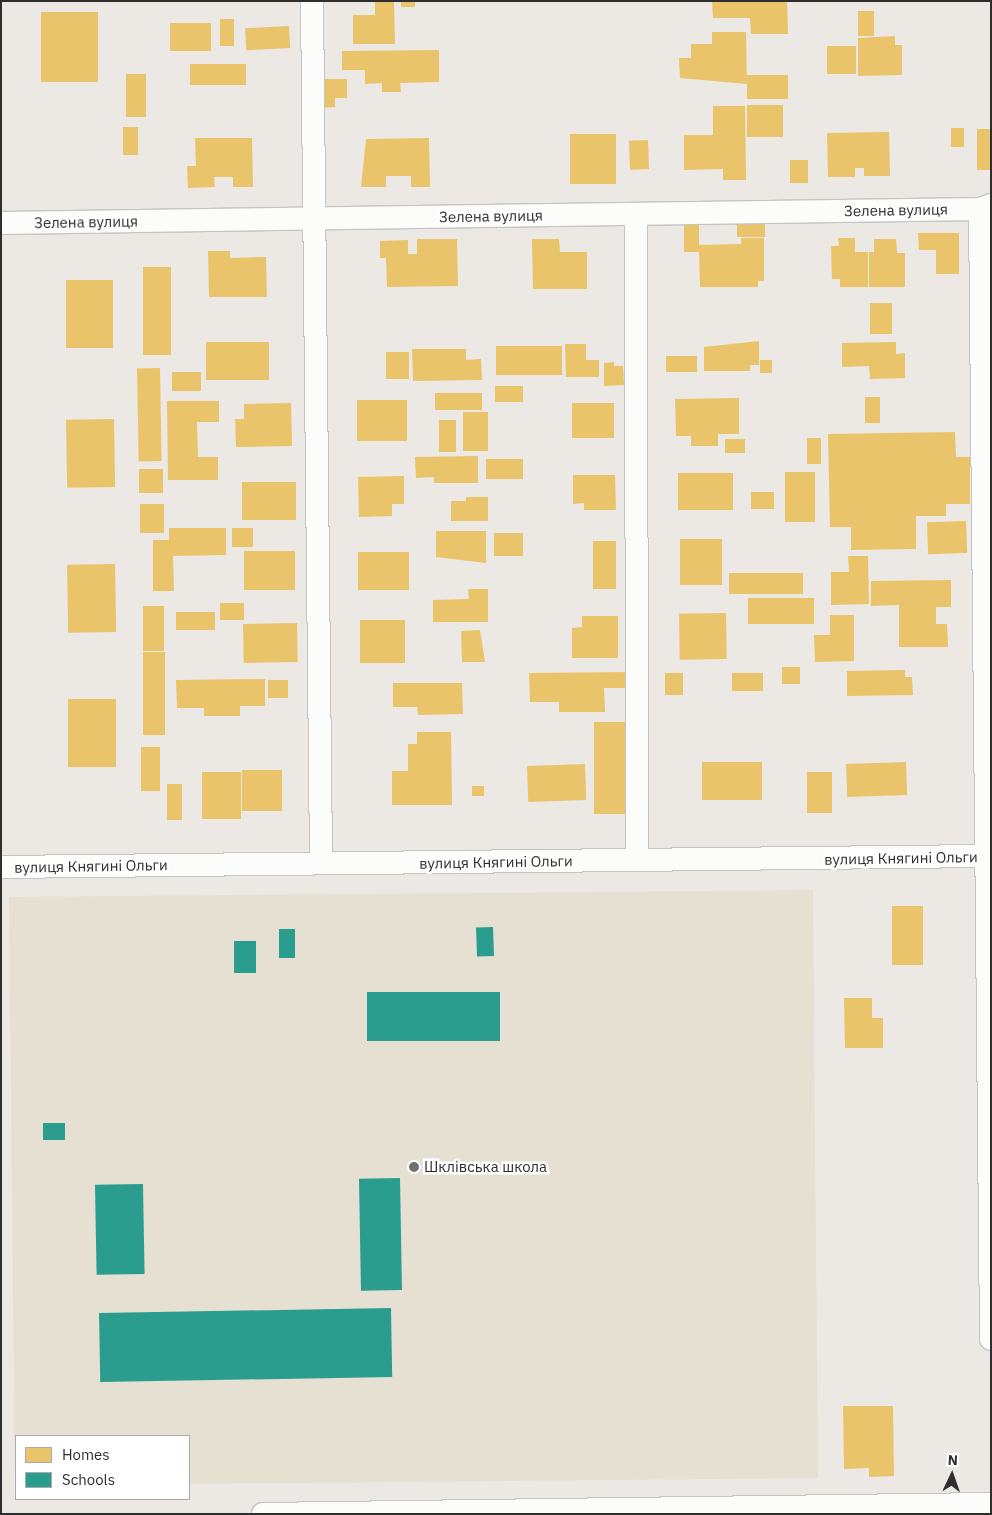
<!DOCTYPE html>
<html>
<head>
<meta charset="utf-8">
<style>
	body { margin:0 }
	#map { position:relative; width:992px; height:1515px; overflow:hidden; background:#ece8e4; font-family:"IBM Plex Sans",sans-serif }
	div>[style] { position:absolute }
	.education>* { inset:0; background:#e6e0d3 }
	.homes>* { inset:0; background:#e9c46a; transform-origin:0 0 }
	.schools>* { inset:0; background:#2a9d8f; transform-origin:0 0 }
	.roads { filter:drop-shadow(1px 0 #c5c4c5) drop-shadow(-1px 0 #c5c4c5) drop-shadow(0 1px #c5c4c5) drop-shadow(0 -1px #c5c4c5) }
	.street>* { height:22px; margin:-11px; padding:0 11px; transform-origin:11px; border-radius:11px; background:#fcfcfb }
	.dots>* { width:14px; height:14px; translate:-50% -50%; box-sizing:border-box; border:2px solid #fff; border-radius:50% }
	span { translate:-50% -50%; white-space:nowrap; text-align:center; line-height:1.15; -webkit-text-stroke:5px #fff; paint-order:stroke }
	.street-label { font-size:15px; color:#2e2e2e }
	.poi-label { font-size:15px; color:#2e2e2e }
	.left { translate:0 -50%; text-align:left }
	.frame { position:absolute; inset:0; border:2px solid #2e2e2e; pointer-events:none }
	.legend { position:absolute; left:15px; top:1435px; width:175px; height:65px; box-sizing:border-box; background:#fff; border:1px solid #ababab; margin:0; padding:6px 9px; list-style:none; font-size:15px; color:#2e2e2e }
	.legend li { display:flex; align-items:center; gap:10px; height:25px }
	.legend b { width:25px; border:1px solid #ababab }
	.north { position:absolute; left:927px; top:1450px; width:50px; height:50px; -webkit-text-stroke:4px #fff; paint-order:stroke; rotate:3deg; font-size:14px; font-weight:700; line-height:20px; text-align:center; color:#2e2e2e }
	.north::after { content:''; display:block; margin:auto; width:18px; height:22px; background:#2e2e2e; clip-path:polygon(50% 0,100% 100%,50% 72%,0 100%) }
</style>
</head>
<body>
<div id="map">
	<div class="education">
		<div style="clip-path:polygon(813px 890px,818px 1478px,189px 1484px,189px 1436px,16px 1436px,15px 1485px,9px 897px)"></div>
	</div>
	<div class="homes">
		<div style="clip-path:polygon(375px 1px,394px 1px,395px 44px,353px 44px,353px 15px,375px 15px)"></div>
		<div style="left:401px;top:1px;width:14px;height:6px"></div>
		<div style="clip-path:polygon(712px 1px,787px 1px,788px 34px,751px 34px,750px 18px,713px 18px)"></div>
		<div style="left:858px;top:11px;width:16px;height:25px"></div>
		<div style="left:98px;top:12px;width:70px;height:57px;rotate:90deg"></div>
		<div style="left:220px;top:19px;width:14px;height:27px"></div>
		<div style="left:170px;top:23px;width:41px;height:28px"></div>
		<div style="left:289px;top:26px;width:22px;height:44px;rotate:87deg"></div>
		<div style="clip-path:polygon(712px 32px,746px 32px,747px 84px,680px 78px,679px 58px,691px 58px,691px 44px,712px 44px)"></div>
		<div style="clip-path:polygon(895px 36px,895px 45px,902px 45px,902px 75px,858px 76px,858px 38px)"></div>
		<div style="left:856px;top:46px;width:28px;height:29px;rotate:90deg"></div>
		<div style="clip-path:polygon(439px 50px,439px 82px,400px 83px,401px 92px,382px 92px,382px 83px,365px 84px,365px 70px,342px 70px,342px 51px)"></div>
		<div style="left:190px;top:64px;width:56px;height:21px"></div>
		<div style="left:126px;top:74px;width:20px;height:43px"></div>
		<div style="left:747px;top:75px;width:41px;height:24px"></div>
		<div style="clip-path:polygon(321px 79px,347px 79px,347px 98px,335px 98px,335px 107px,321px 108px)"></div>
		<div style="left:747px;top:105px;width:36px;height:32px"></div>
		<div style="clip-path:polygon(713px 106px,745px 106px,746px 180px,723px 180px,723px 169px,684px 170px,684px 135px,713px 135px)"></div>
		<div style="left:123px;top:127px;width:15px;height:28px"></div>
		<div style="left:951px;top:128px;width:13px;height:19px"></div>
		<div style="left:991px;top:129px;width:41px;height:14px;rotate:90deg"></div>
		<div style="clip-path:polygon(889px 132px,890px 176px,864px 176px,864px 168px,855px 168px,855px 177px,828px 177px,827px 133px)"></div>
		<div style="left:616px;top:134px;width:50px;height:46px;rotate:90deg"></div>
		<div style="clip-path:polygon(195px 138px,252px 138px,253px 187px,233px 187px,233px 177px,214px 177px,215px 187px,188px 188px,187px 166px,196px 166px)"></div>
		<div style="clip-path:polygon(429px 138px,430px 187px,411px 187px,411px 176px,386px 176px,386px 187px,361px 187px,366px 139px)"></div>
		<div style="left:648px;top:140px;width:29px;height:19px;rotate:88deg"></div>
		<div style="left:790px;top:160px;width:18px;height:23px"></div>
		<div style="left:737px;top:222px;width:28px;height:15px"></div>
		<div style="clip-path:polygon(684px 225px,699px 225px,699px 245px,741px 244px,741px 238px,764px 238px,764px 281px,758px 281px,758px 287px,700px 287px,699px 252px,684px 252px)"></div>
		<div style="clip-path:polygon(918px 233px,959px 233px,959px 274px,936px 274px,936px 250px,919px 250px)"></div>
		<div style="clip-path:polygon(838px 238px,855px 238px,855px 252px,868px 252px,868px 287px,840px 287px,840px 279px,832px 279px,831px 246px,839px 246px)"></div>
		<div style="clip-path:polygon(417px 239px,457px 239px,458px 286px,387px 287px,386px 258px,380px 258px,380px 241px,408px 240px,408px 254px,417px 254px)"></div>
		<div style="clip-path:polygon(532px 239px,559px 239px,560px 252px,587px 252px,587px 289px,533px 289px)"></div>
		<div style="clip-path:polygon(874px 239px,896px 239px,897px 253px,905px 253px,905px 287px,869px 287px,869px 252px,874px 252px)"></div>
		<div style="clip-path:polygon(208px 251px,230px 251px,230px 258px,266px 257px,267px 297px,209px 297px)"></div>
		<div style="left:143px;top:267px;width:28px;height:88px"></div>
		<div style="left:66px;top:280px;width:47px;height:68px"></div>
		<div style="left:870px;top:303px;width:22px;height:31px"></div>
		<div style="clip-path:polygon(759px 341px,759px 365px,750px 365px,750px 371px,704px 371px,704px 347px)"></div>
		<div style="left:269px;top:342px;width:38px;height:63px;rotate:90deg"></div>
		<div style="clip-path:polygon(896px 342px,896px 354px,905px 353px,905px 378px,870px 379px,869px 366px,842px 367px,842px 343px)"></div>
		<div style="clip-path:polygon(565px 344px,586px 344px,586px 360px,599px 360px,599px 377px,566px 377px)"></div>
		<div style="left:562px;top:346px;width:29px;height:66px;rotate:90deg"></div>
		<div style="clip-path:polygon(412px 349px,466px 349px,466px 360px,481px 359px,482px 380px,413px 381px)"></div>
		<div style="left:386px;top:352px;width:23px;height:27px"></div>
		<div style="left:666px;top:356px;width:31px;height:16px"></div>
		<div style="left:760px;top:360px;width:12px;height:13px"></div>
		<div style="clip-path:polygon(614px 362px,614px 366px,623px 366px,624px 385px,604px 386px,604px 363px)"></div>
		<div style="left:160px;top:368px;width:93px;height:23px;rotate:89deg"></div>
		<div style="left:201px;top:372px;width:19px;height:29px;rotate:90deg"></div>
		<div style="left:495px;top:386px;width:28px;height:16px"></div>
		<div style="left:435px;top:393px;width:47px;height:17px"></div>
		<div style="left:865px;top:397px;width:15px;height:26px"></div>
		<div style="clip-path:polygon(739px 398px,739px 434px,718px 434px,718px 446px,691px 446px,691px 436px,676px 436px,675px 399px)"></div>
		<div style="left:407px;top:400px;width:41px;height:50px;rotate:90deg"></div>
		<div style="clip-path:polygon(167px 401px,219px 401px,219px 422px,197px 422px,198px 457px,218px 457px,218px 480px,168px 480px)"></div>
		<div style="clip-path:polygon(291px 403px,292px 446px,236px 447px,235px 419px,244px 419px,244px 404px)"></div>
		<div style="left:572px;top:403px;width:42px;height:35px"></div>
		<div style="left:463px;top:412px;width:25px;height:39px"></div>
		<div style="left:114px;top:419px;width:68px;height:48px;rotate:89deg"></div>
		<div style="left:439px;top:420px;width:17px;height:32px"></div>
		<div style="clip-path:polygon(955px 432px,956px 457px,970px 457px,970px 504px,946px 504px,946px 516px,916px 516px,916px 549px,851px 550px,851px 527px,830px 527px,828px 434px)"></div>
		<div style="left:807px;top:438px;width:14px;height:26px"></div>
		<div style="left:725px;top:439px;width:20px;height:14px"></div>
		<div style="clip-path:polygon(478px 456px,478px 483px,434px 483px,434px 477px,416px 478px,415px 457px)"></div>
		<div style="left:523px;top:459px;width:20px;height:37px;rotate:90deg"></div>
		<div style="left:163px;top:469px;width:24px;height:24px;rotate:90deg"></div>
		<div style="left:785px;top:472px;width:30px;height:50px"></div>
		<div style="left:678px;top:473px;width:55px;height:37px"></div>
		<div style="clip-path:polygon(573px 475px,615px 475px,616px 510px,584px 510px,584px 503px,573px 504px)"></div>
		<div style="clip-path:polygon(404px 476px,404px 504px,392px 504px,392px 516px,359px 517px,358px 477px)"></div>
		<div style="left:242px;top:482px;width:54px;height:38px"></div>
		<div style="left:751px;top:492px;width:23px;height:17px"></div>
		<div style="clip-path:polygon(466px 497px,488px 497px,488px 521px,451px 521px,451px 501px,466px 501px)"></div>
		<div style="left:140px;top:504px;width:24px;height:29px"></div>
		<div style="left:966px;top:521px;width:32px;height:39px;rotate:88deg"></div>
		<div style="clip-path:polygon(169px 528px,226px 528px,226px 555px,173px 556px,174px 591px,153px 591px,153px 540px,169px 540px)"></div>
		<div style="left:232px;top:528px;width:21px;height:19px"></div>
		<div style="clip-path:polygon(436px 531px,486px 531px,486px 563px,436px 557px)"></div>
		<div style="left:494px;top:533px;width:29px;height:23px"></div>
		<div style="left:680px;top:539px;width:42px;height:46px"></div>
		<div style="left:593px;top:541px;width:23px;height:48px"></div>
		<div style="left:295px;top:551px;width:39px;height:51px;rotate:90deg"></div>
		<div style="left:358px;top:552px;width:51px;height:38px"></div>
		<div style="clip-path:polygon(848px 556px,868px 556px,869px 604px,831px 605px,831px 572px,849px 572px)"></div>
		<div style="left:115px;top:564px;width:68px;height:48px;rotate:89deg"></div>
		<div style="left:803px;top:573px;width:21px;height:74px;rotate:90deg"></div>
		<div style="clip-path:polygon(951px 580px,951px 607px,936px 607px,936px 624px,947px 624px,948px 647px,899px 647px,899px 605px,871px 606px,871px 581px)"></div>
		<div style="clip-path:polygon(468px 589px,488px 589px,488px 622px,433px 622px,433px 600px,469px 599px)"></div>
		<div style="left:814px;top:598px;width:26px;height:66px;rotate:90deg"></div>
		<div style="left:220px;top:603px;width:24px;height:17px"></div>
		<div style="left:143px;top:606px;width:21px;height:45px"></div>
		<div style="left:215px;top:612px;width:18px;height:39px;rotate:90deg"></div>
		<div style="left:726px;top:613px;width:46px;height:47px;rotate:89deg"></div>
		<div style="clip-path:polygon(830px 615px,854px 615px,854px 661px,815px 662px,814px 635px,830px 635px)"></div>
		<div style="clip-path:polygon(582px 616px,618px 616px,618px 658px,572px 658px,572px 628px,582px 627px)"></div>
		<div style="left:405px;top:620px;width:43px;height:45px;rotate:90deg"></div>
		<div style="left:297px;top:623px;width:39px;height:54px;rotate:89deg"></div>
		<div style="clip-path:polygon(480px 630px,485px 662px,462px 662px,461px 631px)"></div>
		<div style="left:143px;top:652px;width:22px;height:83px"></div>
		<div style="left:782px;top:667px;width:18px;height:17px"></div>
		<div style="clip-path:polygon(905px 670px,905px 677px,912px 677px,913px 695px,847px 696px,847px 671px)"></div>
		<div style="clip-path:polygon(632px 672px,633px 688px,604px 688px,605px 712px,559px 712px,559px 702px,530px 702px,529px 673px)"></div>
		<div style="left:665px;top:673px;width:18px;height:22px"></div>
		<div style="left:763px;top:673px;width:18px;height:31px;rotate:90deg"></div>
		<div style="clip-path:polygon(265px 679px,265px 706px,240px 706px,240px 716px,204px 716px,204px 708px,177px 708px,176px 680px)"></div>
		<div style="left:268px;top:680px;width:20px;height:18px"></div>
		<div style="clip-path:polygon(393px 683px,462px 683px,463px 714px,418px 715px,417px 707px,393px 707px)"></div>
		<div style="left:68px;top:699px;width:48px;height:68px"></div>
		<div style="left:594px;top:722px;width:32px;height:92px"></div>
		<div style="clip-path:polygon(417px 732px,451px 732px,452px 805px,392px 805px,392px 771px,408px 771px,408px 744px,417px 744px)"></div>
		<div style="left:141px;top:747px;width:19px;height:44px"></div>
		<div style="left:702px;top:762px;width:60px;height:38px"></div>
		<div style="left:906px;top:762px;width:33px;height:60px;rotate:88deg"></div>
		<div style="left:585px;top:764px;width:36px;height:58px;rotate:88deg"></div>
		<div style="left:282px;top:770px;width:41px;height:40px;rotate:90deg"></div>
		<div style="left:202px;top:772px;width:39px;height:47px"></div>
		<div style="left:807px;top:772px;width:25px;height:41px"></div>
		<div style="left:167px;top:784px;width:15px;height:36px"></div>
		<div style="left:484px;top:786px;width:10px;height:12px;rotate:90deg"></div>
		<div style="left:892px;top:906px;width:31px;height:59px"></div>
		<div style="clip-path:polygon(844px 998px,872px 998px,872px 1018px,883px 1018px,883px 1048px,845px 1048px)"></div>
		<div style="clip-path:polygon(843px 1406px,893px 1406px,894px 1476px,869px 1477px,869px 1468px,844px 1469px)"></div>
	</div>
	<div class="schools">
		<div style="left:493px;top:927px;width:29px;height:17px;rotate:88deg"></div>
		<div style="left:279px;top:929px;width:16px;height:29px"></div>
		<div style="left:234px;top:941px;width:22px;height:32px"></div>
		<div style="left:500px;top:992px;width:49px;height:133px;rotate:90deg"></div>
		<div style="left:65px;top:1123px;width:17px;height:22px;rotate:90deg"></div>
		<div style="left:400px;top:1178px;width:112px;height:41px;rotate:89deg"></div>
		<div style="left:143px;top:1184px;width:90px;height:48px;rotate:89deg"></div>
		<div style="left:391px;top:1308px;width:69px;height:292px;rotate:89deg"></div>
	</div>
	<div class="roads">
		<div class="street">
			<div style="left:312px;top:1px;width:862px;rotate:89.4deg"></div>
			<div style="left:980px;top:209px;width:1130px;rotate:89.44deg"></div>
			<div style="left:636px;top:214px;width:646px;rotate:89.91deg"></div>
			<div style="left:1px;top:223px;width:979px;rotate:-0.82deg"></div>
			<div style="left:980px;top:209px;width:12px;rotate:-20deg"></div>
			<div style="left:1px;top:867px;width:990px;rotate:-0.64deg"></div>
			<div style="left:263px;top:1514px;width:728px;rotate:-0.79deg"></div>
		</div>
	</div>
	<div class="dots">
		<div style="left:414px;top:1167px;background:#706f6e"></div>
	</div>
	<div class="street-label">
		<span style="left:896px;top:210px;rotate:-1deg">Зелена вулиця</span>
		<span style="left:491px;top:216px;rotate:-1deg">Зелена вулиця</span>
		<span style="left:86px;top:222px;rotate:-1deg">Зелена вулиця</span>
		<span style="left:901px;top:858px;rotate:-1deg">вулиця Княгині Ольги</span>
		<span style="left:496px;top:862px;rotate:-1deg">вулиця Княгині Ольги</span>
		<span style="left:91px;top:866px;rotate:-1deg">вулиця Княгині Ольги</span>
	</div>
	<div class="poi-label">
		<span class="left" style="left:424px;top:1167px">Шклівська школа</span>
	</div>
	<div class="frame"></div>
	<ul class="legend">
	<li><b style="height:14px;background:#e9c46a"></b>Homes</li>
	<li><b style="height:14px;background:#2a9d8f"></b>Schools</li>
	</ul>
	<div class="north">N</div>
</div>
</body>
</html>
